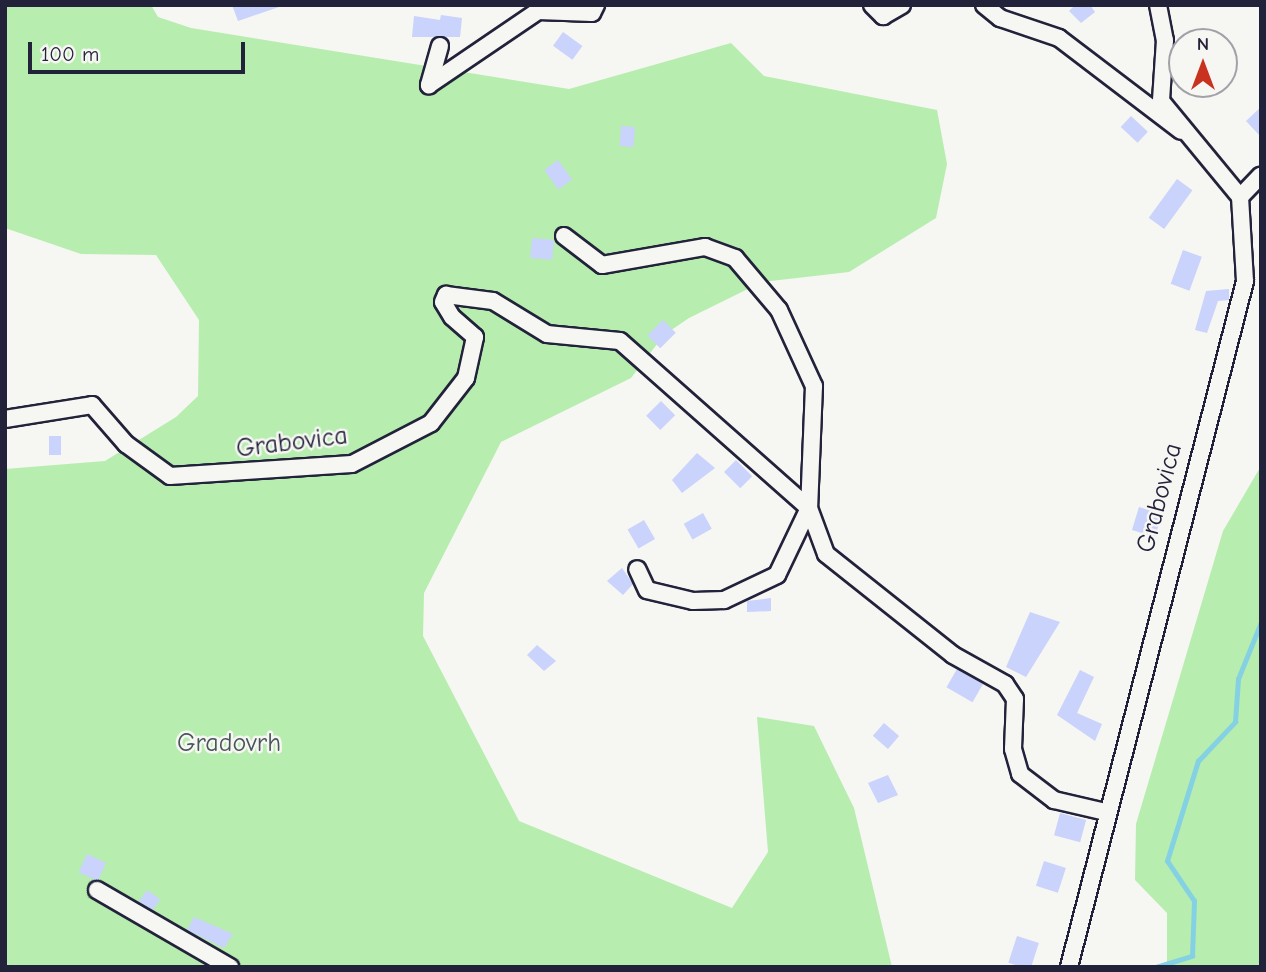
<!DOCTYPE html>
<html>
<head>
<meta charset="utf-8">
<style>
	body { margin:0 }
	#map { position:relative; width:1266px; height:972px; overflow:hidden; background:#f6f6f2; font-family:"Comic Neue",sans-serif }
	div>[style] { position:absolute }
	.green>* { inset:0; background:#b7edaf }
	.stream>* { height:4.5px; margin:-2.25px; padding:0 2.25px; transform-origin:2.25px; border-radius:2.25px; background:#85d1e4 }
	.building>* { inset:0; background:#c9d3fb; transform-origin:0 0 }
	.roads { filter:drop-shadow(2px 0 #22223b) drop-shadow(-2px 0 #22223b) drop-shadow(0 2px #22223b) drop-shadow(0 -2px #22223b) }
	.street>* { height:16px; margin:-8px; padding:0 8px; transform-origin:8px; border-radius:8px; background:#f6f6f2 }
	span { translate:-50% -50%; white-space:nowrap; text-align:center; line-height:1.15; -webkit-text-stroke:5px #f6f6f2; paint-order:stroke }
	.street-label { font-size:26px; color:#22223b }
	.park-label { font-size:26px; color:#475558 }
	.frame { position:absolute; inset:0; border:7px solid #22223b; pointer-events:none }
	.north { position:absolute; left:1168px; top:28px; width:70px; height:70px; box-sizing:border-box; background:#f6f6f2; border:2px solid #a1a1a9; border-radius:50%; rotate:0deg; font-size:19px; font-weight:700; line-height:28px; text-align:center; color:#22223b }
	.north::after { content:''; display:block; margin:auto; width:24px; height:32px; background:#c8321e; clip-path:polygon(50% 0,100% 100%,50% 72%,0 100%) }
	.scale { position:absolute; left:28px; top:42px; width:217px; height:32px; box-sizing:border-box; border:4px solid #22223b; border-top:0; padding-left:9px; font-size:21px; line-height:24px; white-space:nowrap; color:#22223b; -webkit-text-stroke:5px #f6f6f2; paint-order:stroke }
</style>
</head>
<body>
<div id="map">
	<div class="green">
		<div style="clip-path:polygon(5px 5px,151px 5px,158px 17px,191px 28px,569px 89px,731px 43px,764px 76px,937px 110px,947px 164px,936px 218px,849px 272px,762px 282px,689px 318px,664px 335px,631px 378px,501px 442px,424px 593px,423px 636px,519px 821px,732px 908px,768px 852px,757px 717px,814px 726px,854px 808px,892px 967px,5px 967px,5px 469px,105px 461px,176px 417px,198px 396px,199px 320px,156px 255px,81px 254px,5px 228px)"></div>
		<div style="clip-path:polygon(1261px 466px,1261px 967px,1167px 967px,1167px 913px,1135px 880px,1136px 824px,1223px 531px)"></div>
	</div>
	<div class="stream">
		<div style="left:1156px;top:967px;width:38px;rotate:-17deg"></div>
		<div style="left:1192px;top:956px;width:55px;rotate:-87.9deg"></div>
		<div style="left:1194px;top:901px;width:48px;rotate:-124deg"></div>
		<div style="left:1167px;top:861px;width:105px;rotate:-72.8deg"></div>
		<div style="left:1198px;top:761px;width:54px;rotate:-46.5deg"></div>
		<div style="left:1235px;top:722px;width:43px;rotate:-86deg"></div>
		<div style="left:1238px;top:679px;width:61px;rotate:-68deg"></div>
	</div>
	<div class="building">
		<div style="clip-path:polygon(232px 5px,278px 5px,279px 7px,238px 21px)"></div>
		<div style="clip-path:polygon(1075px 5px,1090px 5px,1095px 12px,1081px 23px,1069px 11px)"></div>
		<div style="clip-path:polygon(441px 15px,462px 18px,460px 37px,412px 37px,414px 16px,440px 20px)"></div>
		<div style="left:563px;top:32px;width:24px;height:17px;rotate:36deg"></div>
		<div style="clip-path:polygon(1261px 107px,1261px 137px,1246px 121px)"></div>
		<div style="left:1131px;top:116px;width:23px;height:15px;rotate:43deg"></div>
		<div style="left:621px;top:126px;width:14px;height:20px;rotate:4deg"></div>
		<div style="left:558px;top:160px;width:24px;height:17px;rotate:54deg"></div>
		<div style="left:1177px;top:179px;width:19px;height:48px;rotate:36deg"></div>
		<div style="left:532px;top:238px;width:22px;height:20px;rotate:5deg"></div>
		<div style="left:1183px;top:250px;width:20px;height:36px;rotate:20deg"></div>
		<div style="clip-path:polygon(1229px 289px,1229px 300px,1218px 301px,1207px 333px,1195px 330px,1206px 291px)"></div>
		<div style="left:663px;top:320px;width:18px;height:22px;rotate:45deg"></div>
		<div style="left:661px;top:401px;width:20px;height:21px;rotate:45deg"></div>
		<div style="left:49px;top:436px;width:12px;height:19px"></div>
		<div style="clip-path:polygon(697px 453px,715px 468px,682px 493px,672px 480px)"></div>
		<div style="left:736px;top:460px;width:23px;height:17px;rotate:45deg"></div>
		<div style="left:1139px;top:507px;width:24px;height:24px;rotate:17deg"></div>
		<div style="left:703px;top:513px;width:18px;height:22px;rotate:61deg"></div>
		<div style="left:644px;top:520px;width:22px;height:19px;rotate:60deg"></div>
		<div style="clip-path:polygon(622px 568px,633px 584px,623px 595px,607px 581px)"></div>
		<div style="clip-path:polygon(771px 598px,771px 611px,747px 612px,747px 601px)"></div>
		<div style="clip-path:polygon(1030px 612px,1060px 622px,1026px 677px,1006px 667px)"></div>
		<div style="clip-path:polygon(537px 645px,556px 661px,544px 671px,527px 655px)"></div>
		<div style="left:957px;top:669px;width:30px;height:21px;rotate:30deg"></div>
		<div style="clip-path:polygon(1080px 670px,1094px 677px,1077px 713px,1102px 724px,1095px 741px,1057px 715px)"></div>
		<div style="left:884px;top:723px;width:20px;height:17px;rotate:41deg"></div>
		<div style="clip-path:polygon(888px 775px,898px 795px,878px 803px,868px 783px)"></div>
		<div style="left:1060px;top:813px;width:27px;height:23px;rotate:15deg"></div>
		<div style="left:87px;top:854px;width:21px;height:20px;rotate:25deg"></div>
		<div style="left:1044px;top:861px;width:23px;height:26px;rotate:18deg"></div>
		<div style="left:147px;top:890px;width:16px;height:14px;rotate:35deg"></div>
		<div style="clip-path:polygon(194px 917px,233px 934px,224px 948px,187px 930px)"></div>
		<div style="left:1017px;top:936px;width:23px;height:28px;rotate:18deg"></div>
	</div>
	<div class="roads">
		<div class="street">
			<div style="left:872px;top:5px;width:16px;rotate:45deg"></div>
			<div style="left:883px;top:16px;width:22px;rotate:-30deg"></div>
			<div style="left:984px;top:5px;width:21px;rotate:39deg"></div>
			<div style="left:1000px;top:18px;width:62px;rotate:18.7deg"></div>
			<div style="left:1059px;top:38px;width:153px;rotate:37.3deg"></div>
			<div style="left:1158px;top:5px;width:36px;rotate:79deg"></div>
			<div style="left:1165px;top:40px;width:61px;rotate:93.8deg"></div>
			<div style="left:1161px;top:101px;width:124px;rotate:50.5deg"></div>
			<div style="left:440px;top:46px;width:41px;rotate:105.8deg"></div>
			<div style="left:429px;top:85px;width:132px;rotate:-34.2deg"></div>
			<div style="left:538px;top:11px;width:54px;rotate:2.1deg"></div>
			<div style="left:592px;top:13px;width:9px;rotate:-63deg"></div>
			<div style="left:564px;top:236px;width:48px;rotate:37.3deg"></div>
			<div style="left:602px;top:265px;width:105px;rotate:-9.9deg"></div>
			<div style="left:705px;top:247px;width:32px;rotate:20deg"></div>
			<div style="left:735px;top:258px;width:68px;rotate:49.8deg"></div>
			<div style="left:779px;top:310px;width:84px;rotate:65.3deg"></div>
			<div style="left:814px;top:386px;width:122px;rotate:92.3deg"></div>
			<div style="left:809px;top:508px;width:49px;rotate:69.7deg"></div>
			<div style="left:826px;top:554px;width:162px;rotate:38.5deg"></div>
			<div style="left:953px;top:655px;width:60px;rotate:29.1deg"></div>
			<div style="left:1005px;top:684px;width:18px;rotate:56deg"></div>
			<div style="left:1015px;top:699px;width:50px;rotate:92.3deg"></div>
			<div style="left:1013px;top:749px;width:26px;rotate:74deg"></div>
			<div style="left:1020px;top:774px;width:43px;rotate:37.4deg"></div>
			<div style="left:1054px;top:800px;width:53px;rotate:13deg"></div>
			<div style="left:5px;top:419px;width:88px;rotate:-9.1deg"></div>
			<div style="left:92px;top:405px;width:52px;rotate:48.9deg"></div>
			<div style="left:126px;top:444px;width:54px;rotate:36deg"></div>
			<div style="left:170px;top:476px;width:182px;rotate:-3.8deg"></div>
			<div style="left:352px;top:464px;width:89px;rotate:-27.4deg"></div>
			<div style="left:431px;top:423px;width:57px;rotate:-52.1deg"></div>
			<div style="left:466px;top:378px;width:42px;rotate:-77.6deg"></div>
			<div style="left:475px;top:337px;width:30px;rotate:-139deg"></div>
			<div style="left:452px;top:317px;width:17px;rotate:-121deg"></div>
			<div style="left:443px;top:302px;width:8px;rotate:-67deg"></div>
			<div style="left:446px;top:295px;width:47px;rotate:7.3deg"></div>
			<div style="left:493px;top:301px;width:63px;rotate:31.4deg"></div>
			<div style="left:547px;top:334px;width:73px;rotate:5.5deg"></div>
			<div style="left:620px;top:341px;width:252px;rotate:41.5deg"></div>
			<div style="left:809px;top:508px;width:74px;rotate:115.5deg"></div>
			<div style="left:777px;top:575px;width:59px;rotate:154.7deg"></div>
			<div style="left:724px;top:600px;width:31px;rotate:178deg"></div>
			<div style="left:693px;top:601px;width:47px;rotate:-166.6deg"></div>
			<div style="left:647px;top:590px;width:23px;rotate:-115deg"></div>
			<div style="left:97px;top:890px;width:154px;rotate:30.1deg"></div>
			<div style="left:1069px;top:967px;width:708px;rotate:-75.61deg"></div>
			<div style="left:1245px;top:281px;width:84px;rotate:-93.4deg"></div>
			<div style="left:1240px;top:197px;width:30px;rotate:-46deg"></div>
		</div>
	</div>
	<div class="street-label">
		<span style="left:292px;top:443px;rotate:-7deg">Grabovica</span>
		<span style="left:1160px;top:498px;rotate:-75deg">Grabovica</span>
	</div>
	<div class="park-label">
		<span style="left:229px;top:744px">Gradovrh</span>
	</div>
	<div class="frame"></div>
	<div class="north">N</div>
	<div class="scale">100 m</div>
</div>
</body>
</html>
